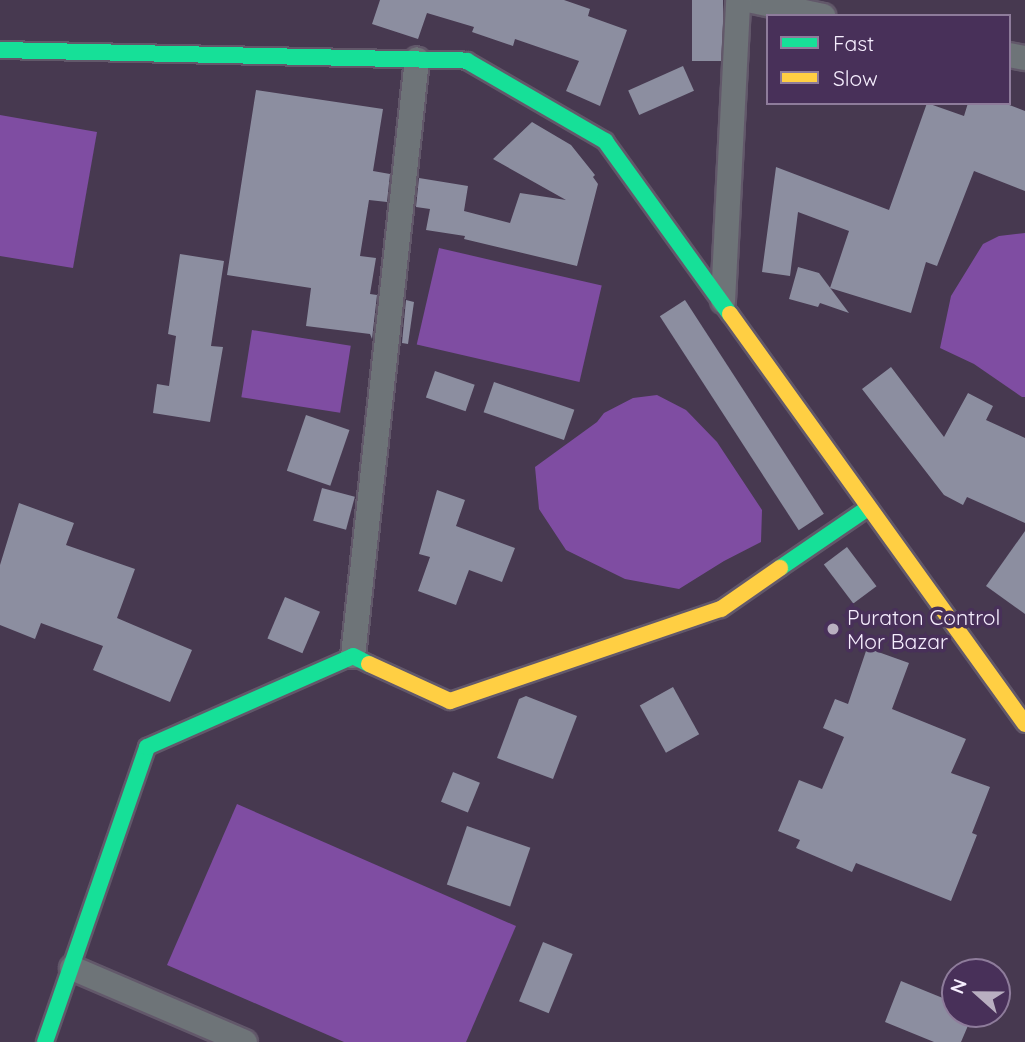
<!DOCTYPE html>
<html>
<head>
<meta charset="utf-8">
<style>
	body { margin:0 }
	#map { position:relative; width:1025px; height:1042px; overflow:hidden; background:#473950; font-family:Quicksand,sans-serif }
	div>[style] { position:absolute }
	.water>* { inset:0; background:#7f4da2; transform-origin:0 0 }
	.building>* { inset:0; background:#8c8ea0; transform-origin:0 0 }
	.roads { filter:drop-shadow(2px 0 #62586a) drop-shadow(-2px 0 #62586a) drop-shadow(0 2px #62586a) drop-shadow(0 -2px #62586a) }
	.street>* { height:24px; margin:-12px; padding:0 12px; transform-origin:12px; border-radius:12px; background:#6e7478 }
	.fast>* { height:16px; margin:-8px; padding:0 8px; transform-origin:8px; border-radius:8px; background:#16e098 }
	.slow>* { height:16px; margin:-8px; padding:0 8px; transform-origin:8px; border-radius:8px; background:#ffcf43 }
	.dots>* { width:19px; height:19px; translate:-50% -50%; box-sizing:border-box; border:4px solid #483059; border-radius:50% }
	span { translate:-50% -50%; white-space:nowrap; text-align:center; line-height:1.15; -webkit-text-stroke:7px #483059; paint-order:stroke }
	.poi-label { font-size:21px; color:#f6eefe }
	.left { translate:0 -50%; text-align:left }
	.legend { position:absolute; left:766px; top:14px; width:245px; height:91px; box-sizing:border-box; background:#483059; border:2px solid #8e7c9b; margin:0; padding:9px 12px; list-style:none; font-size:21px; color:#f6eefe }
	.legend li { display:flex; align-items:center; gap:14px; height:35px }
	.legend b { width:35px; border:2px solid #8e7c9b }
	.north { position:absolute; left:941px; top:958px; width:70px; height:70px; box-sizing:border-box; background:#483059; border:2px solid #8e7c9b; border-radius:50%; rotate:291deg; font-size:19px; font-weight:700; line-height:28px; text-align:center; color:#f6eefe }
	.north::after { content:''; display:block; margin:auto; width:24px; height:32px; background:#b9afc1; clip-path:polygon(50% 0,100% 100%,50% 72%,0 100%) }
</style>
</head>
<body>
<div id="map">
	<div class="water">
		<div style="clip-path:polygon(0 115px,97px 132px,73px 268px,0 256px)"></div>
		<div style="clip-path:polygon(1025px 233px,1025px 397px,1022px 397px,974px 364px,940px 348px,951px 296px,983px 244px,999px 236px)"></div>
		<div style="left:439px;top:248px;width:167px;height:99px;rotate:13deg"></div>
		<div style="left:252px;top:330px;width:100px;height:68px;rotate:9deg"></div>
		<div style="clip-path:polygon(657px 395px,686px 410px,717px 442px,762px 510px,761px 542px,724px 561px,679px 589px,625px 579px,566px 550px,539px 509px,535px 467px,597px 422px,604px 413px,633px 398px)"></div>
		<div style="clip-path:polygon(237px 804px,516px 926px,466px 1042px,344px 1042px,167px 965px)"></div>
	</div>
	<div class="building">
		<div style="clip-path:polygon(380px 0,564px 0,590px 9px,588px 16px,627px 30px,600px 106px,566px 91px,579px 61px,515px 39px,513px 46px,472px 32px,474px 27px,427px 13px,418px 39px,372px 24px)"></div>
		<div style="left:692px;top:0;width:31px;height:61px"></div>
		<div style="left:683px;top:66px;width:27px;height:60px;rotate:66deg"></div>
		<div style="clip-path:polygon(256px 90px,383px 109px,373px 171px,390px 174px,387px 202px,369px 200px,360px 256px,376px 258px,370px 294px,377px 295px,372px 339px,370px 334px,306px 326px,311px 288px,227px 275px)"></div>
		<div style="clip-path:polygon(927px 103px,964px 116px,968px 103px,1004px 103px,1025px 111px,1025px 191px,974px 171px,937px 266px,926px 262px,911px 313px,830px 288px,849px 231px,798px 212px,790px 276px,762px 272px,776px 167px,889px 210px)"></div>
		<div style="clip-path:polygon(532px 122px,571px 145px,595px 175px,593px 177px,598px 184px,577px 266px,464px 239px,465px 236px,426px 230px,430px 209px,416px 207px,419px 178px,468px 186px,464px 211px,510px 223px,520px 193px,566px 200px,493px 159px)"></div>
		<div style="clip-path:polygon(180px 254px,224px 261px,211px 346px,223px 347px,210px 422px,153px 413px,157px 384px,169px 386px,176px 336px,168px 334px)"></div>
		<div style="clip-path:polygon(798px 267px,819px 273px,849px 313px,820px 303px,818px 307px,789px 299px)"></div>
		<div style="clip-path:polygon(406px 300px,414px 302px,408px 344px,402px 343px)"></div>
		<div style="left:685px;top:300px;width:255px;height:30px;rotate:57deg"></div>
		<div style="clip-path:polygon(891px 367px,944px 437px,968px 393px,993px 406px,986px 420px,1025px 438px,1025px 523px,967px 497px,963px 505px,944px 495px,862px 389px)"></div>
		<div style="left:435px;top:371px;width:42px;height:28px;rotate:19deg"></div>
		<div style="left:494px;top:382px;width:85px;height:32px;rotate:19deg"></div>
		<div style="left:306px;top:415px;width:46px;height:59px;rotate:19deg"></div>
		<div style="left:322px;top:488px;width:34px;height:34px;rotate:15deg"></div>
		<div style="clip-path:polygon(437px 490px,465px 500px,456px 526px,515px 548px,502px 582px,469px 570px,456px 605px,418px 591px,430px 557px,419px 554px)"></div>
		<div style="clip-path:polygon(19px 503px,74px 523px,66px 545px,135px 569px,117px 618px,192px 650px,170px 702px,93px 670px,103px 646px,41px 623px,35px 639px,0 625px,0 565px)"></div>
		<div style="clip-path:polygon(1025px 531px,1025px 614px,986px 586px)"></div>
		<div style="left:847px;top:547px;width:49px;height:29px;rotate:53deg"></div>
		<div style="left:285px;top:597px;width:38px;height:45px;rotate:23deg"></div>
		<div style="clip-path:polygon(867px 648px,909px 663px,892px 709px,966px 739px,951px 773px,990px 787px,972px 833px,977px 835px,951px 901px,856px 863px,852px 872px,796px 848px,800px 840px,778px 831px,799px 780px,822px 789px,844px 737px,823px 728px,835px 699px,848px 704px)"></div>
		<div style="left:673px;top:687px;width:54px;height:38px;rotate:61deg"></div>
		<div style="clip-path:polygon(526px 696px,577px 716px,553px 779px,497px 758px,519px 699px)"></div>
		<div style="left:453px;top:772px;width:29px;height:32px;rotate:22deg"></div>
		<div style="left:467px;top:826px;width:67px;height:62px;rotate:19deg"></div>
		<div style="left:543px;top:942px;width:32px;height:64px;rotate:22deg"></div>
		<div style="clip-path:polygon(901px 981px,955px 1003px,955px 1014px,973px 1014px,961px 1042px,934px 1042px,885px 1022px)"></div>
	</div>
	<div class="roads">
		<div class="street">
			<div style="left:748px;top:0;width:77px;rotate:12deg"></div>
			<div style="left:1009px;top:55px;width:16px;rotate:11deg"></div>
			<div style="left:723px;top:301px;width:301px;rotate:-87.1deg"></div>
			<div style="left:353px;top:656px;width:600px;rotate:-83.88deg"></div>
			<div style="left:72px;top:968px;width:188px;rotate:23.2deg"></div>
		</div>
		<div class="fast">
			<div style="left:0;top:50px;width:467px;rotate:1.3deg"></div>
			<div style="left:467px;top:61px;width:160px;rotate:30.1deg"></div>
			<div style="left:605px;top:141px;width:213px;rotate:54.2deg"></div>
			<div style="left:780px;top:568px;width:107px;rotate:-34.3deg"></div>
			<div style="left:45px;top:1042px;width:312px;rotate:-70.9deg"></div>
			<div style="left:147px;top:747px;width:225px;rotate:-23.8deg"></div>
			<div style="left:353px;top:656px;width:18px;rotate:27deg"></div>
		</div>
		<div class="slow">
			<div style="left:730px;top:314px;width:505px;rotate:54.26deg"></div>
			<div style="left:369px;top:664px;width:89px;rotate:24.6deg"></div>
			<div style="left:450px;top:701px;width:286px;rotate:-18.8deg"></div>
			<div style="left:721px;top:609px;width:72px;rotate:-34.8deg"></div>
		</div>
	</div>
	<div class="dots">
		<div style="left:833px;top:629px;background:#b9afc1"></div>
	</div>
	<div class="poi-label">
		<span class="left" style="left:847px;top:629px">Puraton Control<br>Mor Bazar</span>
	</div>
	<ul class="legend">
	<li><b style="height:9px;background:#16e098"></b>Fast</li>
	<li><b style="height:9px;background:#ffcf43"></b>Slow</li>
	</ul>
	<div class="north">N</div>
</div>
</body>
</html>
